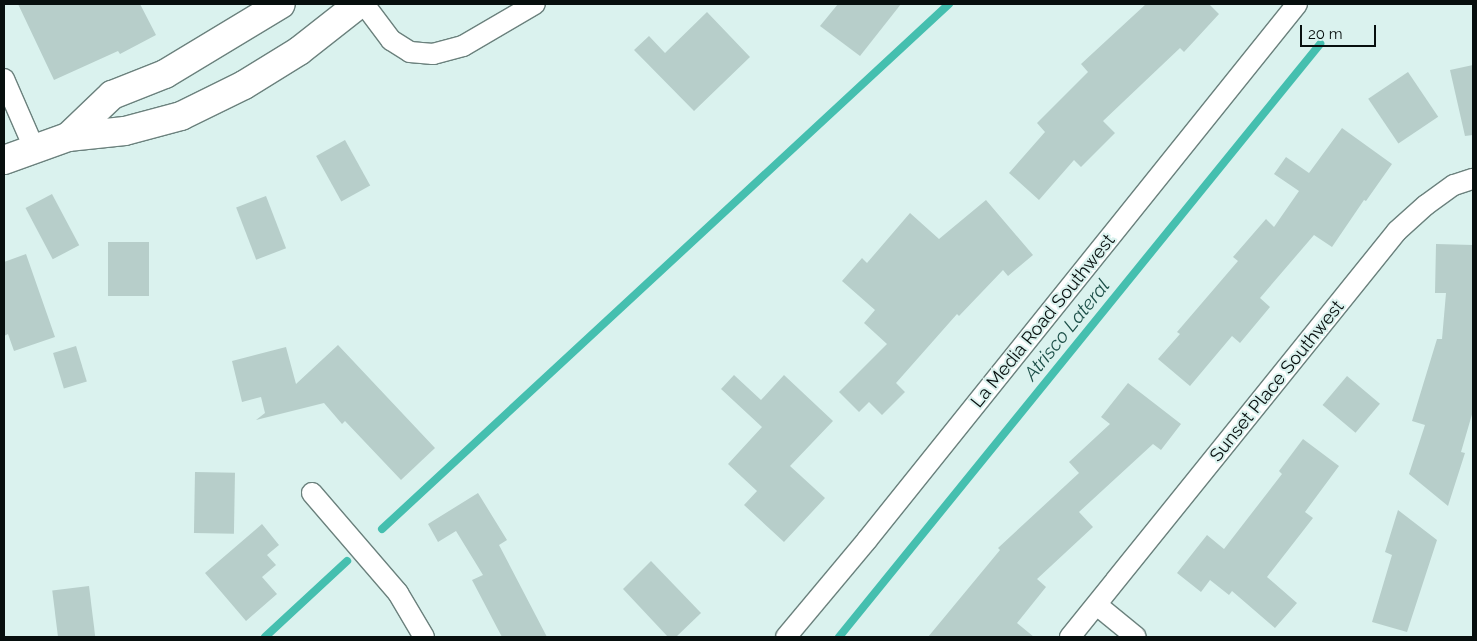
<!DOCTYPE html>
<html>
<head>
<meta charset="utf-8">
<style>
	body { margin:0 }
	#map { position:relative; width:1477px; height:641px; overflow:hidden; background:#daf2ee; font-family:Raleway,sans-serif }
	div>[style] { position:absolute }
	.stream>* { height:8px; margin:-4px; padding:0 4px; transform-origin:4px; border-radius:4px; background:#45bfaf }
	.building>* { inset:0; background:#b7ceca; transform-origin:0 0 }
	.roads { filter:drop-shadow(1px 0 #6b817d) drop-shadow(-1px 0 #6b817d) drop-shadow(0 1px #6b817d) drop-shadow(0 -1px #6b817d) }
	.minor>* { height:20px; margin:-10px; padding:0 10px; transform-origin:10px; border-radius:10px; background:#fff }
	.secondary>* { height:28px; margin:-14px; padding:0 14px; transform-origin:14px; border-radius:14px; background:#fff }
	span { translate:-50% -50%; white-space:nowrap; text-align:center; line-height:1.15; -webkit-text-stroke:4px #daf2ee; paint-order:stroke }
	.street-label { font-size:18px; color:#070f0e }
	.water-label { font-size:19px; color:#1c4f48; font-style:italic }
	.frame { position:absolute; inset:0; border:5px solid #070f0e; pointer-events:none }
	.scale { position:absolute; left:1300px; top:25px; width:76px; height:22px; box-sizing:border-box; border:2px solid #070f0e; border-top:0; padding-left:6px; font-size:15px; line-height:18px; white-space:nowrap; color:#070f0e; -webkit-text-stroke:4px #daf2ee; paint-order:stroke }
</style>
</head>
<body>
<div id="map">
	<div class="stream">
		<div style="left:382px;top:529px;width:773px;rotate:-42.8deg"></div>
		<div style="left:265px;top:637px;width:112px;rotate:-42.8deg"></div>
		<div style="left:839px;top:637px;width:764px;rotate:-50.95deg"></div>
	</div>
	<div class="building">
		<div style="clip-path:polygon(18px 4px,140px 4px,156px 35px,120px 54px,118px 51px,54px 80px)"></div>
		<div style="clip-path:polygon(838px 4px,901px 4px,860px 56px,820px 26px)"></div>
		<div style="clip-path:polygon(1146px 4px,1209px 4px,1219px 14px,1184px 52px,1180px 48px,1103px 121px,1115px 133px,1081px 167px,1074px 160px,1039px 200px,1009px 173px,1045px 132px,1037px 123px,1088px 72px,1081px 64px)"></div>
		<div style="clip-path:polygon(707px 12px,750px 57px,694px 111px,634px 50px,649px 36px,665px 53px)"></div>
		<div style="clip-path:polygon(1473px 65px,1473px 135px,1465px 136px,1450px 70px)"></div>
		<div style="left:1408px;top:72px;width:54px;height:48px;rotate:56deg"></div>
		<div style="clip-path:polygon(1342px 128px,1392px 164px,1366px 201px,1364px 200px,1332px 247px,1314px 235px,1260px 298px,1270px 307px,1240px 343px,1232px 336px,1190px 386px,1158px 359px,1180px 334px,1177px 332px,1238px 261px,1233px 257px,1266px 219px,1274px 227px,1299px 191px,1274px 174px,1286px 157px,1309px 173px)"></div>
		<div style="left:345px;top:140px;width:52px;height:33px;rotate:61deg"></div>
		<div style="left:52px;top:194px;width:58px;height:30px;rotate:62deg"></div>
		<div style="left:266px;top:196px;width:56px;height:32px;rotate:69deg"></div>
		<div style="clip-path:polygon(986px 200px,1033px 255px,1008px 276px,1003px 270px,959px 316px,957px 314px,896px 383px,905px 392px,882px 415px,869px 402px,859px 412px,839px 392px,887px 344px,864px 323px,875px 310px,842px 281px,862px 258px,867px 263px,910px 213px,939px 239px)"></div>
		<div style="left:108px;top:242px;width:41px;height:54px"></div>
		<div style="clip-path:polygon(1436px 244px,1473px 245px,1473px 411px,1461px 452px,1465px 453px,1448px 506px,1409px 474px,1425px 425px,1412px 421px,1437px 339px,1442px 339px,1446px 293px,1435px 293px)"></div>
		<div style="clip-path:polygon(26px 254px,55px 337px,14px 351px,8px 334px,4px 336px,4px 262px)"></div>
		<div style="clip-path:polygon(338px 345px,435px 448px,401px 480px,345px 421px,342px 424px,324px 403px,256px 420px,265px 413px,261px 397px,242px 402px,232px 361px,286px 347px,296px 384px)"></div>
		<div style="left:76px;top:346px;width:37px;height:24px;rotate:73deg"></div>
		<div style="clip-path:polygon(734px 375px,761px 400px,784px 375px,833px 421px,790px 466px,825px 498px,784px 542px,744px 505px,757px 491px,728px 464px,762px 427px,721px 389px)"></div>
		<div style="left:1347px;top:376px;width:43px;height:38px;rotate:40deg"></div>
		<div style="clip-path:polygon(1128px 383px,1181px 424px,1161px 450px,1153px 444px,1079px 512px,1093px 527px,1037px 579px,1046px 587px,1017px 623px,1034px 637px,928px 637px,1000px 550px,998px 548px,1079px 473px,1069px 462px,1110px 424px,1101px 417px)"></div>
		<div style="clip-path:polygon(1303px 439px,1339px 466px,1305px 512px,1313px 518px,1267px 577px,1297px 603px,1275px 628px,1232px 591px,1229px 595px,1210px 580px,1201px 592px,1177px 573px,1207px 535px,1224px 549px,1282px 474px,1279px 471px)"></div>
		<div style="left:195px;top:472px;width:40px;height:61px;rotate:1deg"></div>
		<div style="clip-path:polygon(478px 493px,507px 540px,499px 545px,547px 637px,502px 637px,472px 580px,483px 575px,456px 531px,438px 542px,428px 524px)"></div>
		<div style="clip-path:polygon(1398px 510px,1437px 540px,1407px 632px,1372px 622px,1392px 555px,1385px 552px)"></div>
		<div style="clip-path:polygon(262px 524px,279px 545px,267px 555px,276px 565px,262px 577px,277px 594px,246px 621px,205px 573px)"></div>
		<div style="clip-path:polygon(651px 561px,701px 613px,676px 637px,668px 637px,623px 589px)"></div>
		<div style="left:89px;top:586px;width:51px;height:37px;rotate:83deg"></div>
	</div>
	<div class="roads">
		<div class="minor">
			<div style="left:364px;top:4px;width:45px;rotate:53.1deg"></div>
			<div style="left:391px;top:40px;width:22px;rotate:32deg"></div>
			<div style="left:410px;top:52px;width:23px;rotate:5deg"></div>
			<div style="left:433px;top:54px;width:31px;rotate:-15deg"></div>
			<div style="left:463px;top:46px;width:83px;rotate:-30.3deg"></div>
			<div style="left:4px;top:79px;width:75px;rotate:66.5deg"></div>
			<div style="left:312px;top:493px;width:132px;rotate:49.3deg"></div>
			<div style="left:398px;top:593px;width:51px;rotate:59.4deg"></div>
			<div style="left:1097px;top:605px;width:50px;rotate:39.4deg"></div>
			<div style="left:786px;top:637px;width:126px;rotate:-50.1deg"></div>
			<div style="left:867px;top:540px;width:687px;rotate:-51.26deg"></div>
			<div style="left:1070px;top:637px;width:521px;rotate:-51.15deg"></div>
			<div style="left:1397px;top:231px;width:39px;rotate:-42deg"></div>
			<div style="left:1426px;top:205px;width:34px;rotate:-36deg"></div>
			<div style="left:1454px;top:185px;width:20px;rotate:-18deg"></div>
		</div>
		<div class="secondary">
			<div style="left:68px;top:137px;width:61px;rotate:-43.7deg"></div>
			<div style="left:112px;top:95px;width:57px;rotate:-21.6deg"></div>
			<div style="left:165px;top:74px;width:135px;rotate:-31.1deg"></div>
			<div style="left:4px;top:160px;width:68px;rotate:-19.8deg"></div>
			<div style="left:68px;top:137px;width:57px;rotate:-6deg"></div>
			<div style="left:125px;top:131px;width:58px;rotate:-15deg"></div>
			<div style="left:181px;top:116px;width:70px;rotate:-26.2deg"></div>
			<div style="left:244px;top:85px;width:65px;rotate:-31.7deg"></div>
			<div style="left:299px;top:51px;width:76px;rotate:-38.1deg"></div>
		</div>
	</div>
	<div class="street-label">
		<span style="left:1043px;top:321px;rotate:-51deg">La Media Road Southwest</span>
		<span style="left:1277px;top:381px;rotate:-51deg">Sunset Place Southwest</span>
	</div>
	<div class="water-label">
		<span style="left:1067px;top:330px;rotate:-51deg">Atrisco Lateral</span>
	</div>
	<div class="frame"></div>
	<div class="scale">20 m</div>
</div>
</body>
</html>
